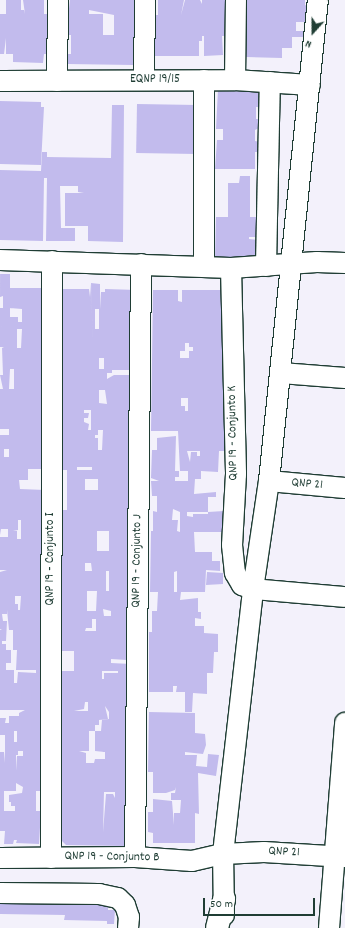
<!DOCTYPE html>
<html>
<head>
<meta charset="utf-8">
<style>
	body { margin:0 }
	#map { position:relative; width:345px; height:928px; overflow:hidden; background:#f3f1fb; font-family:Dekko,sans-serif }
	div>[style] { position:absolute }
	.building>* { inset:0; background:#c2bbed; transform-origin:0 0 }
	.roads { filter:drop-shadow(1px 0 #1f3d34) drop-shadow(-1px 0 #1f3d34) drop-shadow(0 1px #1f3d34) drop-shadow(0 -1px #1f3d34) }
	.minor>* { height:20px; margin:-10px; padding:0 10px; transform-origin:10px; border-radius:10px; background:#fff }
	.major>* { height:22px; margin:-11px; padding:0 11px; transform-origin:11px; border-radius:11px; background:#fff }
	span { translate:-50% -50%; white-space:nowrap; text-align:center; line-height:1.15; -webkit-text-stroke:3px #fff; paint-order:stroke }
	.street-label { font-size:13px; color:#1f3d34 }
	.north { position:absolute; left:293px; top:12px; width:40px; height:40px; -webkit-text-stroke:3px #fff; paint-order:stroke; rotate:201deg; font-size:11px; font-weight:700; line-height:16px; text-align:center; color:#1f3d34 }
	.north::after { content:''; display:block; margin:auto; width:14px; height:18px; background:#1f3d34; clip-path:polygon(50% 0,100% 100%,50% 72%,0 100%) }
	.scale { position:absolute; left:203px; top:898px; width:112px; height:18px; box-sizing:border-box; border:2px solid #1f3d34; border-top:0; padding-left:5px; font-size:12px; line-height:14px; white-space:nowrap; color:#1f3d34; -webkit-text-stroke:3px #fff; paint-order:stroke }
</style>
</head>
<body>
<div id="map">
	<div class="building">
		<div style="clip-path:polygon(6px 0,21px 0,21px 10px,24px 10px,25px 14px,23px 0,44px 0,44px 14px,50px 14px,47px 54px,44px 54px,43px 63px,13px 62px,13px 54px,6px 54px,6px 38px,4px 54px,0 54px,0 14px,6px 14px)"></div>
		<div style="clip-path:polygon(evenodd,70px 0,140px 0,139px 55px,134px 55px,133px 65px,68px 64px,68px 54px,71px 54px,71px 35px,66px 35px,70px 0,89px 10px,114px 15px,114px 35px,103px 35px,103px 14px,89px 14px,89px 10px)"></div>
		<div style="clip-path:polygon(158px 0,184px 0,181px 15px,185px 0,200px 0,202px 4px,202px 0,229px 0,228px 36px,222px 36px,223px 55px,204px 56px,204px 36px,202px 36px,202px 41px,199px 41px,199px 56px,155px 56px,155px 15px,158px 15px)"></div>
		<div style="clip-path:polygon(246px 0,305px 0,305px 5px,307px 6px,305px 22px,296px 22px,296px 31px,304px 31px,304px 37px,292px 37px,292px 48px,282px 48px,282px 58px,246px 57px)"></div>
		<div style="clip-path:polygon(218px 89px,261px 90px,260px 107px,256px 107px,256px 119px,261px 119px,261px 127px,255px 130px,255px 141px,260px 142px,260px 152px,255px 152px,255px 169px,215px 169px,217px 140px,223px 140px,223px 129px,216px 129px)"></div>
		<div style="clip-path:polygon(0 101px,41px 102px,41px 107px,44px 107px,41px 165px,0 164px)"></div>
		<div style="left:137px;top:104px;width:60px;height:49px;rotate:1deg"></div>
		<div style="clip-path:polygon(112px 105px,124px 105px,123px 242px,88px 241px,88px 226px,65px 226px,65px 193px,84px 193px,78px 192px,78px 186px,60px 186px,61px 228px,75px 228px,75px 241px,46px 241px,47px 178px,44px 178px,43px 241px,0 240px,0 170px,41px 171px,42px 152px,47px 152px,47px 157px,111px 158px)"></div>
		<div style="clip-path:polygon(240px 176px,250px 176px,250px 217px,259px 217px,258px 237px,249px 237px,249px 239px,258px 240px,258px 259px,215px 259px,216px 217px,228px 217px,228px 183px,239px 183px)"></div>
		<div style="clip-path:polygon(evenodd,0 274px,10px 274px,10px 288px,46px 288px,42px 349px,46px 349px,45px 469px,28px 469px,28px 480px,19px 480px,20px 489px,45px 490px,41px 791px,36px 791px,36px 811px,41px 811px,39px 844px,16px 843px,17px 840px,14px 840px,13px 844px,4px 844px,5px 831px,0 831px,0 752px,4px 752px,5px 763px,5px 735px,0 735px,0 718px,6px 718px,5px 723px,9px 723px,9px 716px,19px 716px,19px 713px,25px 710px,0 710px,0 630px,2px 630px,0 629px,0 572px,7px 570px,0 570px,0 537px,8px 537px,8px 529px,1px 529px,0 535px,0 435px,9px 435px,9px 429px,0 429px,0 389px,3px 389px,0 375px,3px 375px,2px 348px,4px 347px,0 347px,0 308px,3px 308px,3px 296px,0 297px,0 274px,10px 308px,22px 309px,22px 322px,18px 322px,18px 317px,10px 317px,10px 308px,0 274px,17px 329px,22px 329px,21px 348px,17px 348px,17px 329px,0 274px,10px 369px,14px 369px,14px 389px,9px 389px,10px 369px,0 274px,4px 449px,9px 449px,9px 457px,4px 457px,4px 449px,0 274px,18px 520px,21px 520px,21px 539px,17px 539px,17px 531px,13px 531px,18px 530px,18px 520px,0 274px,15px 596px,21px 596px,20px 610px,18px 610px,18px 604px,15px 604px,15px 596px,0 274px,7px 610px,9px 630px,13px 630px,13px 650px,17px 650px,16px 670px,36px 670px,36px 673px,18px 672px,17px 683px,14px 683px,14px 670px,6px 670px,6px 663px,11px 663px,11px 650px,6px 650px,6px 644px,2px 644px,2px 641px,6px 641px,7px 621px,3px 621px,2px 614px,7px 614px,7px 610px,0 274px,17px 726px,17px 742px,14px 742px,14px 731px,17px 731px,17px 726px,0 274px,18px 751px,23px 751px,23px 756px,17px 756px,16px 771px,16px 755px,18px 755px,18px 751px,0 274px,16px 783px,23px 787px,22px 793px,9px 795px,9px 802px,11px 802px,11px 806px,15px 806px,15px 811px,4px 811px,4px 791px,16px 791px,16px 783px)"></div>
		<div style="clip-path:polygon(evenodd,91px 283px,100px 284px,100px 309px,101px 292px,105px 292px,105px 289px,137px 290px,136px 370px,112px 370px,112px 373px,107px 373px,107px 379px,114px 375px,130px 375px,130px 390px,135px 390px,132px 652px,127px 652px,127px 660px,111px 659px,111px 663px,131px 664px,125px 846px,66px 845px,58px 837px,60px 671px,74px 671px,74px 651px,60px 651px,62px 510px,67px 510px,67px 470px,61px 470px,63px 289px,89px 289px,90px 297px,91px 283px,95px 309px,99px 309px,99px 329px,95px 329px,95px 309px,91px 283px,99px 358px,104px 358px,104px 369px,99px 369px,99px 358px,91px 283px,99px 390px,105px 390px,107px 404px,99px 403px,99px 390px,91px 283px,84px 410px,91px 410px,91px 430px,88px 430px,89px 424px,84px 422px,84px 418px,88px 418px,89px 413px,84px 413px,84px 410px,91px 283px,98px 430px,103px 430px,102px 450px,98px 450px,98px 438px,95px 438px,95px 435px,98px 435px,98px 430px,91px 283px,77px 467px,92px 467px,92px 470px,77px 470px,77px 467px,91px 283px,85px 479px,98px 479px,98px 490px,85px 490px,85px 479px,91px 283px,97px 531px,109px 531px,109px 551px,97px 551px,97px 531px,91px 283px,85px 563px,91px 563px,92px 571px,85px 571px,85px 563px,91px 283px,106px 571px,109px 571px,109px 591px,106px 591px,106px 571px,91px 283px,87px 591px,97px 591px,96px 611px,87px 611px,87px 591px,91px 283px,103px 609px,111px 611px,111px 616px,104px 616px,103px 609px,91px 283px,92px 619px,96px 619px,96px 631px,85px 631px,86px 628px,92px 628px,92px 619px,91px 283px,102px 671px,118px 671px,118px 673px,104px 673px,104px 679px,102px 679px,102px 671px,91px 283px,85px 702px,88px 702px,88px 711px,74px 711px,84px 709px,85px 702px,91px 283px,105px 706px,109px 712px,109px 719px,102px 720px,101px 731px,95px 731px,95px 751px,105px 752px,105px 759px,95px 759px,94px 763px,86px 763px,86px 753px,79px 751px,89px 751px,89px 731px,95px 731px,95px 725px,99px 725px,99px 720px,108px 719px,105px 706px,91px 283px,104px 792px,115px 792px,115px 798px,113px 794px,106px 794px,103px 832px,104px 792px)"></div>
		<div style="clip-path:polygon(evenodd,153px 290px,178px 290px,178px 301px,182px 302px,182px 290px,223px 290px,225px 451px,219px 451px,218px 472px,201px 471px,201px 479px,195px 479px,194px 494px,216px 492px,216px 497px,208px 497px,208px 512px,187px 512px,187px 516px,193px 517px,193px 514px,208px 514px,208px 512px,224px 511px,224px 532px,194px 532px,195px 552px,212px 552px,212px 561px,220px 561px,220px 571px,206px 570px,205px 592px,181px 592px,180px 600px,198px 598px,198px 612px,201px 612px,201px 619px,195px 618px,195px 626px,204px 626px,204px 633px,218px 634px,218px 652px,214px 652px,213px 673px,207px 673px,207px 694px,193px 693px,192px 712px,185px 712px,185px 692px,176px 692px,177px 686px,173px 686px,173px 692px,149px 692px,149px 632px,152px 632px,152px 611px,157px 611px,158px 592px,150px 592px,151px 531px,153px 531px,153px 511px,157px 512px,157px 496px,152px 496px,151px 481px,159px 481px,151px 478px,152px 450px,157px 450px,157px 438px,176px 436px,175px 471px,179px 471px,179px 477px,175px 477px,175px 481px,188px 481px,188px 471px,180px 471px,178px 431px,151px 431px,153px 290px,185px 343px,189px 343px,189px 347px,193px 347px,193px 351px,189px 351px,189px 358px,180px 358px,180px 351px,185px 351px,185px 343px,153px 290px,181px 398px,188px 398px,188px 411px,185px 411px,185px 406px,181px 406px,181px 398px,153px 290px,187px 451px,200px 451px,200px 456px,197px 456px,197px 452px,191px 452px,190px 462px,187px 451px,153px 290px,173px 509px,180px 512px,180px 532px,177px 531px,178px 520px,172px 520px,173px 509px,153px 290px,177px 571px,177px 592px,174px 592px,174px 572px,177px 571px)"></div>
		<div style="clip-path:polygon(207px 572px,223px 573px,223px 584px,206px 585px)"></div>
		<div style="clip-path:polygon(149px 712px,195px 713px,195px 733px,205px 734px,206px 745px,203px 754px,185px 752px,185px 755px,197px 755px,196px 766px,207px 767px,208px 754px,219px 755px,216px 776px,198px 773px,199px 814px,195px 813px,195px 843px,153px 843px,153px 833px,148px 832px,148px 812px,153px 812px,153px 799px,172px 801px,174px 825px,174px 813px,180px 813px,181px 800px,171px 800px,171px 793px,175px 793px,176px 787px,175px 790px,166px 793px,153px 793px,153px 772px,148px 772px)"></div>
		<div style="clip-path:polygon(0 899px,108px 902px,108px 910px,115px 910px,114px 924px,107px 924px,107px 921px,64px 920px,65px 915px,0 914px)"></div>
	</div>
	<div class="roads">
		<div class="minor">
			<div style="left:144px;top:80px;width:80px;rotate:-89.3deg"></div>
			<div style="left:204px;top:80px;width:186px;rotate:90deg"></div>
			<div style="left:235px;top:80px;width:80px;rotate:-89.3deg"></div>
			<div style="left:0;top:81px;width:235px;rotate:-0.2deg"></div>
			<div style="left:235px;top:80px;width:75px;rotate:3.8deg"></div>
			<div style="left:57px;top:81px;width:81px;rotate:-89.3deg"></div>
			<div style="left:0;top:260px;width:231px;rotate:2deg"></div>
			<div style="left:231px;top:268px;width:86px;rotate:-4deg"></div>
			<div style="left:317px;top:262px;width:28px;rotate:2deg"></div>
			<div style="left:266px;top:266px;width:184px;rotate:-88.8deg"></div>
			<div style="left:231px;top:268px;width:206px;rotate:88.6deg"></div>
			<div style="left:236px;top:474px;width:71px;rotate:93.2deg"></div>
			<div style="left:232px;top:545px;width:28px;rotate:84deg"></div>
			<div style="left:235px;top:573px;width:14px;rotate:60deg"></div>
			<div style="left:242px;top:585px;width:12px;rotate:20deg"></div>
			<div style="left:253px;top:589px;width:92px;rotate:5deg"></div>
			<div style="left:281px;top:373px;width:64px;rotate:4.5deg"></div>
			<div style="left:269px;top:481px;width:76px;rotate:5.3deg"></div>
			<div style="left:135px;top:857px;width:593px;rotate:-89.42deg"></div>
			<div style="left:0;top:858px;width:135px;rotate:-0.4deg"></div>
			<div style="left:135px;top:857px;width:57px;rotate:4deg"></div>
			<div style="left:192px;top:861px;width:32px;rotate:-13deg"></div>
			<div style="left:223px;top:854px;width:41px;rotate:-2.8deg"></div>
			<div style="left:264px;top:852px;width:81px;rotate:3.5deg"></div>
			<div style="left:51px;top:858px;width:597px;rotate:-89.9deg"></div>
			<div style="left:0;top:893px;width:99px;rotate:0.6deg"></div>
			<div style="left:99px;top:894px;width:19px;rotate:12deg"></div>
			<div style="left:118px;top:898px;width:10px;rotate:45deg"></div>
			<div style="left:125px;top:905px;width:13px;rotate:72deg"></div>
			<div style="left:129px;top:917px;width:11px;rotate:95deg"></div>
			<div style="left:224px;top:915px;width:61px;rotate:-90.9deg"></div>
			<div style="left:223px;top:854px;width:267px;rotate:-83.5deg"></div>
			<div style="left:253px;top:589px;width:109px;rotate:-81.6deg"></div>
			<div style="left:269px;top:481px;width:483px;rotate:-84.2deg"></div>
			<div style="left:329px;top:928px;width:206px;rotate:-85.5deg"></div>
		</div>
		<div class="major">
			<div style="left:217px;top:928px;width:30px;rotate:-76deg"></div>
		</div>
	</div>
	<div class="street-label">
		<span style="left:155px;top:80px">EQNP 19/15</span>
		<span style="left:234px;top:433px;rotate:-91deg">QNP 19 - Conjunto K</span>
		<span style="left:307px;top:485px;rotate:5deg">QNP 21</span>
		<span style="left:51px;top:559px;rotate:-90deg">QNP 19 - Conjunto I</span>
		<span style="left:138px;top:561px;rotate:-89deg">QNP 19 - Conjunto J</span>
		<span style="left:284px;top:853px;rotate:3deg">QNP 21</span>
		<span style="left:112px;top:858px;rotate:1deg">QNP 19 - Conjunto B</span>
	</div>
	<div class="north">N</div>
	<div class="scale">50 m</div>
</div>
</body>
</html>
